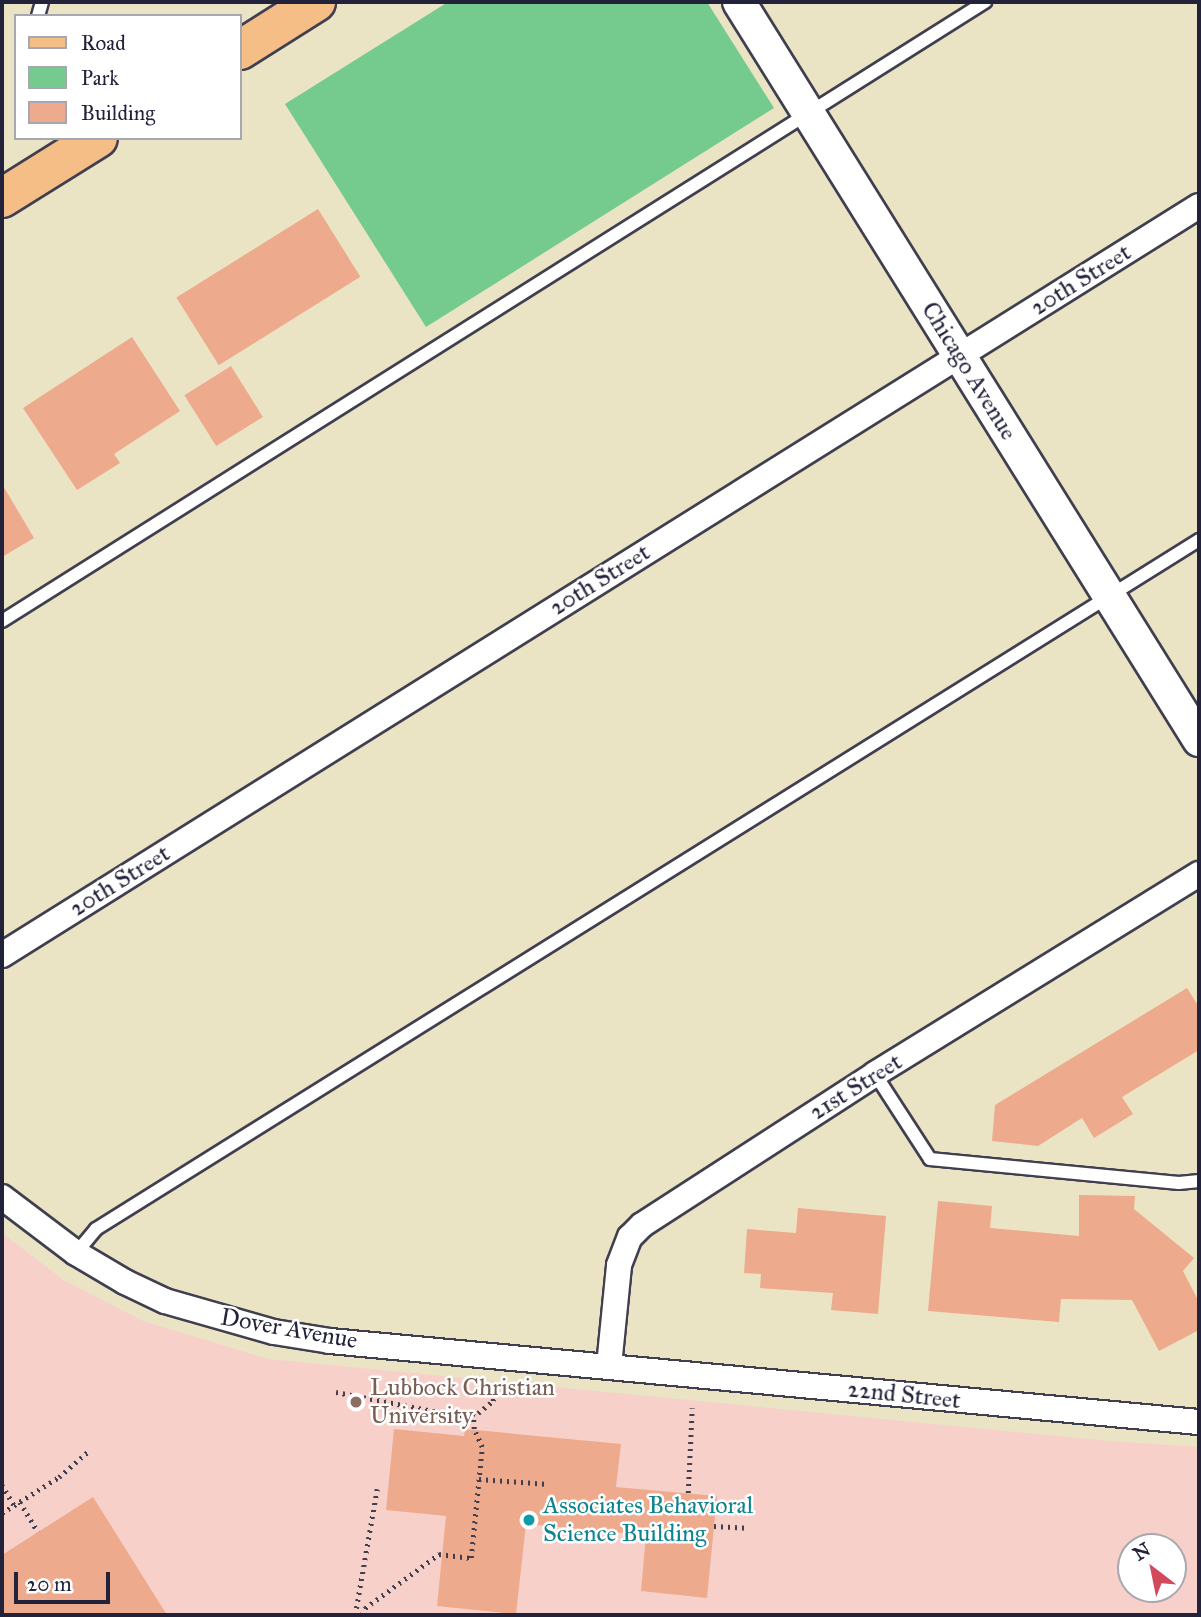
<!DOCTYPE html>
<html>
<head>
<meta charset="utf-8">
<style>
	body { margin:0 }
	#map { position:relative; width:1201px; height:1617px; overflow:hidden; background:#eae4c4; font-family:"IM FELL Great Primer",serif }
	div>[style] { position:absolute }
	.built>* { inset:0; background:#f7d0ca }
	.green>* { inset:0; background:#75ca8e }
	.building>* { inset:0; background:#eeaa8d; transform-origin:0 0 }
	.path>* { height:4.5px; margin-top:-2.25px; transform-origin:0; background:repeating-linear-gradient(90deg,#403f50 0 2px,transparent 0 7px) }
	.roads { filter:drop-shadow(2px 0 #403f50) drop-shadow(-2px 0 #403f50) drop-shadow(0 2px #403f50) drop-shadow(0 -2px #403f50) }
	.service>* { height:12px; margin:-6px; padding:0 6px; transform-origin:6px; border-radius:6px; background:#fff }
	.minor>* { height:24px; margin:-12px; padding:0 12px; transform-origin:12px; border-radius:12px; background:#fff }
	.tertiary>* { height:32px; margin:-16px; padding:0 16px; transform-origin:16px; border-radius:16px; background:#fff }
	.primary>* { height:38px; margin:-19px; padding:0 19px; transform-origin:19px; border-radius:19px; background:#f6be87 }
	.dots>* { width:19px; height:19px; translate:-50% -50%; box-sizing:border-box; border:4px solid #fff; border-radius:50% }
	span { translate:-50% -50%; white-space:nowrap; text-align:center; line-height:1.15; -webkit-text-stroke:5px #fff; paint-order:stroke }
	.street-label { font-size:24px; color:#22223b }
	.education-label { font-size:24px; color:#785e54 }
	.left { translate:0 -50%; text-align:left }
	.culture-label { font-size:24px; color:#0d838f }
	.frame { position:absolute; inset:0; border:4px solid #22223b; pointer-events:none }
	.legend { position:absolute; left:14px; top:14px; width:228px; height:126px; box-sizing:border-box; background:#fff; border:2px solid #a7a7b1; margin:0; padding:9px 12px; list-style:none; font-size:21px; color:#22223b }
	.legend li { display:flex; align-items:center; gap:14px; height:35px }
	.legend b { width:35px; border:2px solid #a7a7b1 }
	.north { position:absolute; left:1117px; top:1533px; width:70px; height:70px; box-sizing:border-box; background:#fff; border:2px solid #a7a7b1; border-radius:50%; rotate:328deg; font-size:19px; font-weight:700; line-height:28px; text-align:center; color:#22223b }
	.north::after { content:''; display:block; margin:auto; width:24px; height:32px; background:#d1495b; clip-path:polygon(50% 0,100% 100%,50% 72%,0 100%) }
	.scale { position:absolute; left:14px; top:1572px; width:96px; height:32px; box-sizing:border-box; border:4px solid #22223b; border-top:0; padding-left:9px; font-size:21px; line-height:24px; white-space:nowrap; color:#22223b; -webkit-text-stroke:5px #fff; paint-order:stroke }
</style>
</head>
<body>
<div id="map">
	<div class="built">
		<div style="clip-path:polygon(evenodd,2px 1233px,65px 1281px,143px 1321px,268px 1359px,1109px 1441px,1199px 1447px,1199px 1615px,2px 1615px,2px 1233px,1131px 1547px,1173px 1547px,1173px 1589px,1131px 1589px,1131px 1547px)"></div>
	</div>
	<div class="green">
		<div style="clip-path:polygon(448px 2px,707px 2px,774px 108px,426px 327px,285px 104px)"></div>
	</div>
	<div class="building">
		<div style="left:318px;top:209px;width:80px;height:167px;rotate:58deg"></div>
		<div style="clip-path:polygon(132px 337px,180px 411px,114px 454px,120px 463px,77px 490px,23px 408px)"></div>
		<div style="left:231px;top:366px;width:60px;height:55px;rotate:58deg"></div>
		<div style="clip-path:polygon(2px 484px,34px 538px,2px 557px)"></div>
		<div style="clip-path:polygon(1187px 988px,1199px 1007px,1199px 1050px,1122px 1097px,1133px 1114px,1094px 1138px,1082px 1118px,1038px 1146px,992px 1141px,995px 1105px)"></div>
		<div style="clip-path:polygon(1079px 1195px,1135px 1196px,1134px 1209px,1194px 1258px,1183px 1271px,1199px 1302px,1199px 1330px,1159px 1351px,1132px 1300px,1061px 1299px,1059px 1322px,928px 1311px,938px 1201px,992px 1206px,990px 1228px,1079px 1236px)"></div>
		<div style="clip-path:polygon(798px 1208px,886px 1216px,878px 1314px,831px 1310px,833px 1293px,760px 1288px,761px 1274px,744px 1273px,747px 1229px,796px 1233px)"></div>
		<div style="clip-path:polygon(394px 1429px,464px 1436px,465px 1429px,621px 1444px,616px 1487px,717px 1496px,707px 1598px,641px 1591px,646px 1535px,526px 1524px,516px 1614px,437px 1606px,446px 1516px,386px 1510px)"></div>
		<div style="clip-path:polygon(93px 1497px,167px 1615px,2px 1615px,2px 1555px)"></div>
	</div>
	<div class="path">
		<div style="left:336px;top:1392px;width:125px;rotate:11deg"></div>
		<div style="left:459px;top:1416px;width:19px;rotate:-9deg"></div>
		<div style="left:478px;top:1413px;width:19px;rotate:-39deg"></div>
		<div style="left:493px;top:1401px;width:17px;rotate:-83deg"></div>
		<div style="left:479px;top:1479px;width:69px;rotate:4.1deg"></div>
		<div style="left:2px;top:1485px;width:23px;rotate:59deg"></div>
		<div style="left:688px;top:1493px;width:85px;rotate:-87.3deg"></div>
		<div style="left:20px;top:1502px;width:35px;rotate:59deg"></div>
		<div style="left:2px;top:1513px;width:67px;rotate:-32.3deg"></div>
		<div style="left:59px;top:1477px;width:41px;rotate:-41.1deg"></div>
		<div style="left:714px;top:1526px;width:33px;rotate:3deg"></div>
		<div style="left:355px;top:1615px;width:128px;rotate:-80.1deg"></div>
		<div style="left:362px;top:1615px;width:8px;rotate:-67deg"></div>
		<div style="left:365px;top:1608px;width:92px;rotate:-36.1deg"></div>
		<div style="left:439px;top:1554px;width:32px;rotate:7deg"></div>
		<div style="left:471px;top:1558px;width:112px;rotate:-84.3deg"></div>
		<div style="left:482px;top:1447px;width:20px;rotate:-114deg"></div>
		<div style="left:474px;top:1429px;width:15px;rotate:-94deg"></div>
	</div>
	<div class="roads">
		<div class="service">
			<div style="left:38px;top:16px;width:15px;rotate:-74deg"></div>
			<div style="left:2px;top:621px;width:1162px;rotate:-32.2deg"></div>
			<div style="left:875px;top:1074px;width:101px;rotate:57.1deg"></div>
			<div style="left:930px;top:1159px;width:250px;rotate:5.5deg"></div>
			<div style="left:1179px;top:1183px;width:20px;rotate:-6deg"></div>
			<div style="left:76px;top:1253px;width:31px;rotate:-50deg"></div>
			<div style="left:96px;top:1229px;width:1301px;rotate:-31.99deg"></div>
		</div>
		<div class="minor">
			<div style="left:2px;top:955px;width:1412px;rotate:-32.04deg"></div>
			<div style="left:2px;top:1197px;width:93px;rotate:37.1deg"></div>
			<div style="left:76px;top:1253px;width:57px;rotate:30.6deg"></div>
			<div style="left:125px;top:1282px;width:44px;rotate:25.4deg"></div>
			<div style="left:165px;top:1301px;width:113px;rotate:15.9deg"></div>
			<div style="left:274px;top:1332px;width:57px;rotate:9.1deg"></div>
			<div style="left:330px;top:1341px;width:873px;rotate:5.33deg"></div>
			<div style="left:609px;top:1366px;width:101px;rotate:-84.3deg"></div>
			<div style="left:619px;top:1265px;width:30px;rotate:-69deg"></div>
			<div style="left:630px;top:1237px;width:17px;rotate:-45deg"></div>
			<div style="left:642px;top:1225px;width:278px;rotate:-32.9deg"></div>
			<div style="left:875px;top:1074px;width:381px;rotate:-31.7deg"></div>
		</div>
		<div class="tertiary">
			<div style="left:739px;top:2px;width:870px;rotate:58.06deg"></div>
		</div>
		<div class="primary">
			<div style="left:240px;top:50px;width:90px;rotate:-32.3deg"></div>
			<div style="left:2px;top:198px;width:113px;rotate:-32deg"></div>
		</div>
	</div>
	<div class="dots">
		<div style="left:356px;top:1402px;background:#8d6e63"></div>
		<div style="left:529px;top:1520px;background:#0f9aa8"></div>
	</div>
	<div class="street-label">
		<span style="left:1081px;top:280px;rotate:-32deg">20th Street</span>
		<span style="left:969px;top:371px;rotate:58deg">Chicago Avenue</span>
		<span style="left:600px;top:580px;rotate:-32deg">20th Street</span>
		<span style="left:120px;top:881px;rotate:-32deg">20th Street</span>
		<span style="left:856px;top:1087px;rotate:-32deg">21st Street</span>
		<span style="left:289px;top:1329px;rotate:10deg">Dover Avenue</span>
		<span style="left:904px;top:1395px;rotate:6deg">22nd Street</span>
	</div>
	<div class="education-label">
		<span class="left" style="left:370px;top:1402px">Lubbock Christian<br>University</span>
	</div>
	<div class="culture-label">
		<span class="left" style="left:543px;top:1520px">Associates Behavioral<br>Science Building</span>
	</div>
	<div class="frame"></div>
	<ul class="legend">
	<li><b style="height:9px;background:#f6be87"></b>Road</li>
	<li><b style="height:19px;background:#75ca8e"></b>Park</li>
	<li><b style="height:19px;background:#eeaa8d"></b>Building</li>
	</ul>
	<div class="north">N</div>
	<div class="scale">20 m</div>
</div>
</body>
</html>
